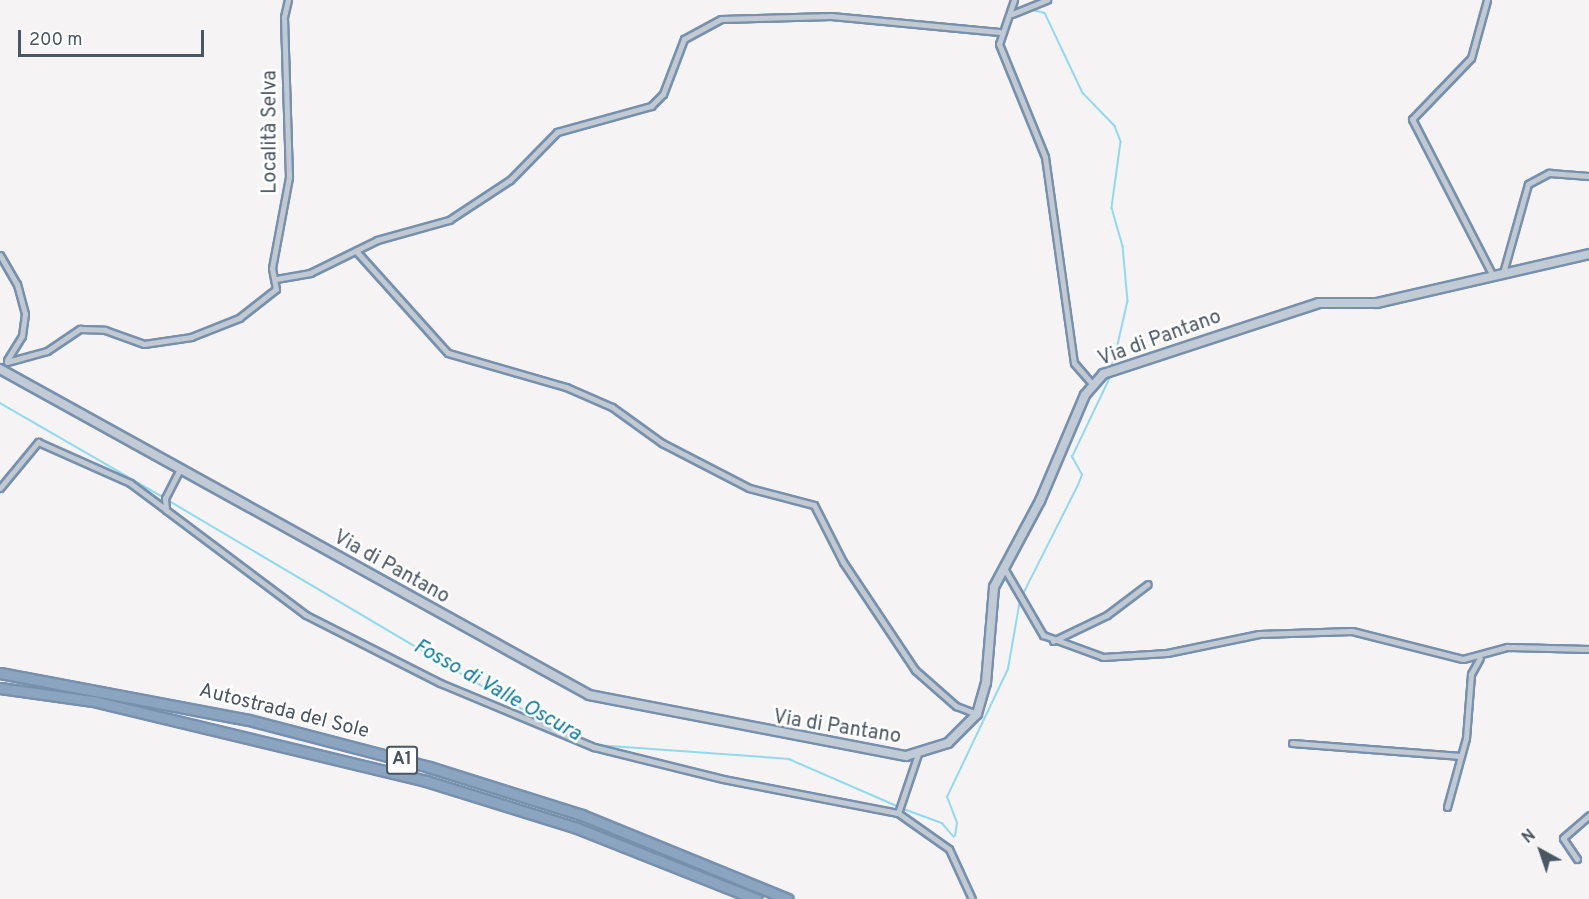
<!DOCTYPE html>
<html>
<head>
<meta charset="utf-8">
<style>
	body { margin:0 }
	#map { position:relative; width:1589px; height:899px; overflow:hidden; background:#f5f3f3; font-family:Overpass,sans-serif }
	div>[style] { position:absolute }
	.stream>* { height:1.5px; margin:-0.75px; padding:0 0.75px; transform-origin:0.75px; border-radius:0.75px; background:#90daee }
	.roads { filter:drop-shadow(2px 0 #7690ad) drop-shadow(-2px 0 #7690ad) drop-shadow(0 2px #7690ad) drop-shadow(0 -2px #7690ad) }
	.street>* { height:5px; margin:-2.5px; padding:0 2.5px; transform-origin:2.5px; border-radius:2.5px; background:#c1cad2 }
	.secondary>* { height:8px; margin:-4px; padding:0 4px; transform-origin:4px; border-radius:4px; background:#c1cbd6 }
	.highway>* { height:9px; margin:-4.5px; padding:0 4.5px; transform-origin:4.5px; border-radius:4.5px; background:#8ba5c1 }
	span { translate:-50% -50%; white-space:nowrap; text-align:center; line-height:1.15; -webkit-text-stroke:5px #fff; paint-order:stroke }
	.shield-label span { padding:2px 4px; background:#fff; border:2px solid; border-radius:4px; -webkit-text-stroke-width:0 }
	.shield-label { font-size:18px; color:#4a5661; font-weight:700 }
	.street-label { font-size:20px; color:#4a5661 }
	.water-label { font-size:21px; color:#0c7c9b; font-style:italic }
	.north { position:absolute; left:1511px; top:821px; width:60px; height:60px; -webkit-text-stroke:4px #fff; paint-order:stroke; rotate:320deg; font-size:16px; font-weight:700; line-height:24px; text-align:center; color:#4a5661 }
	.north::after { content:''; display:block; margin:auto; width:21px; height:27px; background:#4a5661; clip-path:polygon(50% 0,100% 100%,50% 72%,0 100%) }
	.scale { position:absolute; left:18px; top:30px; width:186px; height:27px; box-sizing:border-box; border:3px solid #4a5661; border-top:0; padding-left:8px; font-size:18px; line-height:21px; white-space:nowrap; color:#4a5661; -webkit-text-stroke:4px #fff; paint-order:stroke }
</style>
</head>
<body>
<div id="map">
	<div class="stream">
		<div style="left:1029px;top:9px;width:16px;rotate:14deg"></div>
		<div style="left:1045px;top:13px;width:89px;rotate:64.6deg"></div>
		<div style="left:1083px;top:93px;width:46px;rotate:45.9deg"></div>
		<div style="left:1115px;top:126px;width:17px;rotate:69deg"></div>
		<div style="left:1121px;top:142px;width:67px;rotate:97.8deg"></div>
		<div style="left:1112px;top:208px;width:40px;rotate:74deg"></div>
		<div style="left:1123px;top:246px;width:55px;rotate:84.8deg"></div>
		<div style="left:1128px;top:301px;width:45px;rotate:102.8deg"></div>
		<div style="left:1111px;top:367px;width:16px;rotate:-68deg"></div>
		<div style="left:0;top:403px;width:188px;rotate:30deg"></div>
		<div style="left:166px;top:499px;width:402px;rotate:30.6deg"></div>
		<div style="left:512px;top:704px;width:93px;rotate:26deg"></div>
		<div style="left:596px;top:745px;width:194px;rotate:4.1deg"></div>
		<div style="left:789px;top:759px;width:118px;rotate:23.5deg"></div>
		<div style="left:1022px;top:596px;width:124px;rotate:-63.2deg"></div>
		<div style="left:1078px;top:485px;width:11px;rotate:-68deg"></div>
		<div style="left:1082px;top:475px;width:21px;rotate:-119deg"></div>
		<div style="left:1072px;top:457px;width:93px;rotate:-64.5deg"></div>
		<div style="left:901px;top:808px;width:44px;rotate:20.1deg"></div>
		<div style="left:942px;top:823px;width:18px;rotate:49deg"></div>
		<div style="left:955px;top:836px;width:13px;rotate:-81deg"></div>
		<div style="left:957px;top:823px;width:28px;rotate:-111deg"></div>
		<div style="left:947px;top:797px;width:142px;rotate:-64.5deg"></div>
		<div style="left:1008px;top:669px;width:70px;rotate:-80.1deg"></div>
	</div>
	<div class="roads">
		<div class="street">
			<div style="left:1014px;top:0;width:46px;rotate:108.8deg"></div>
			<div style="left:999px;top:44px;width:122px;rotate:67.8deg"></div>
			<div style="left:1045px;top:157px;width:208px;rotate:82deg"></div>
			<div style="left:1074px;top:363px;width:28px;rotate:49deg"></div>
			<div style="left:1487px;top:0;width:60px;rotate:105.4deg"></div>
			<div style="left:1471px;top:58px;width:85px;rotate:134deg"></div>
			<div style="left:1412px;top:119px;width:177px;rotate:62.7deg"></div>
			<div style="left:1012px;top:14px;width:38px;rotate:-22deg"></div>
			<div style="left:356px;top:251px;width:137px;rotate:48deg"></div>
			<div style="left:448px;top:353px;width:123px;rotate:16.1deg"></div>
			<div style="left:566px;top:387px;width:50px;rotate:23.5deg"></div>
			<div style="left:612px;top:407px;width:62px;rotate:35.8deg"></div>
			<div style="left:662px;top:443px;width:98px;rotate:27.3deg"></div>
			<div style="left:749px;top:488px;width:67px;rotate:14.7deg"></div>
			<div style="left:814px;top:505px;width:64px;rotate:63deg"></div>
			<div style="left:843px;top:562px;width:130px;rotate:56.3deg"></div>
			<div style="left:915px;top:670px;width:55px;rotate:41.3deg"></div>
			<div style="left:956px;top:706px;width:22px;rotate:21deg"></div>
			<div style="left:0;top:255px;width:34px;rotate:60deg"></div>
			<div style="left:17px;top:284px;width:31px;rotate:75deg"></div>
			<div style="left:25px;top:314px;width:22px;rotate:98deg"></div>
			<div style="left:22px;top:336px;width:28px;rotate:122deg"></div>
			<div style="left:1503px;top:273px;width:92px;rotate:-74.3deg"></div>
			<div style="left:1528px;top:184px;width:24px;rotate:-28deg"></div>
			<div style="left:1549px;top:173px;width:40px;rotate:4.3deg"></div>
			<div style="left:276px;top:279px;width:35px;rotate:-10deg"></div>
			<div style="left:310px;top:273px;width:75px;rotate:-26.2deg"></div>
			<div style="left:377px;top:240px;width:75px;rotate:-15.5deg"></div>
			<div style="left:449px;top:220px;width:73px;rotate:-33.3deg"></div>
			<div style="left:510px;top:180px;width:67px;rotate:-45.6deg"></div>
			<div style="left:557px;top:132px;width:98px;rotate:-15.5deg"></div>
			<div style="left:651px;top:106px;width:17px;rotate:-45deg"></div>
			<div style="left:663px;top:94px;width:59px;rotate:-69.1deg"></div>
			<div style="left:684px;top:39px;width:42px;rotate:-28.4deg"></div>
			<div style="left:721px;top:19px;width:110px;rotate:-1.6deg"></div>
			<div style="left:831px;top:16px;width:169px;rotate:5.4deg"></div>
			<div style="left:7px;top:362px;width:41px;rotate:-15.4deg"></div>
			<div style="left:47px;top:351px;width:40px;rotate:-34deg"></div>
			<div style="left:80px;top:329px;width:25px;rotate:2deg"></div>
			<div style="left:105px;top:330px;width:41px;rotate:19.7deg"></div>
			<div style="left:144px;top:344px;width:48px;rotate:-8.5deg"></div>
			<div style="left:191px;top:337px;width:52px;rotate:-21.6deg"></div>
			<div style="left:239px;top:318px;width:47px;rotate:-38.1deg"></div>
			<div style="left:276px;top:289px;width:21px;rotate:-101deg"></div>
			<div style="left:272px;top:268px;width:93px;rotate:-79.4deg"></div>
			<div style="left:289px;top:177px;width:160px;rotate:-91.8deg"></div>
			<div style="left:284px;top:17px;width:17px;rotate:-77deg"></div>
			<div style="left:180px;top:469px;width:33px;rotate:117deg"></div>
			<div style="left:165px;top:498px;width:12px;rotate:85deg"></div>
			<div style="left:166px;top:510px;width:175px;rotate:36.9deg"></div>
			<div style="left:306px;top:615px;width:150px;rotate:26.9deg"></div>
			<div style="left:440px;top:683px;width:167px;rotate:22.6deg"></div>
			<div style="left:594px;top:747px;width:133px;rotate:13.9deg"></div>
			<div style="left:723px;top:779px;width:178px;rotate:11deg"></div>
			<div style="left:898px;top:813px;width:62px;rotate:35.2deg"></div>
			<div style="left:949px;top:849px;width:55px;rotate:65.3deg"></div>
			<div style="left:0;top:488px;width:60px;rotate:-50.4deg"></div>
			<div style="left:38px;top:442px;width:101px;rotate:24deg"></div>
			<div style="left:130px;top:483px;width:44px;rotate:36.6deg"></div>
			<div style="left:1004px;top:568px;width:78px;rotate:59.8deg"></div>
			<div style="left:1043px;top:635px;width:64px;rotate:20.1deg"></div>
			<div style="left:1103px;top:657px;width:64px;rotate:-3.6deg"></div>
			<div style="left:1167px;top:653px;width:94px;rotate:-11.7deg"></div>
			<div style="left:1259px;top:634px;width:93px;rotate:-1.8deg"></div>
			<div style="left:1352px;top:631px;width:114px;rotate:14.2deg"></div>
			<div style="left:1463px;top:659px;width:46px;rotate:-15.3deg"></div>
			<div style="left:1507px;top:647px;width:82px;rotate:1.4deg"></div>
			<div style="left:1053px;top:641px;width:60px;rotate:-25.7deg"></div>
			<div style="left:1107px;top:615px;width:51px;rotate:-37.1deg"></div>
			<div style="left:1292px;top:743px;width:169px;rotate:4.4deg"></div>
			<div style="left:1447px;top:807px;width:72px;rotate:-74.6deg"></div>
			<div style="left:1466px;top:738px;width:64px;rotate:-85.5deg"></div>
			<div style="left:1471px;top:674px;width:18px;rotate:-61deg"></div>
			<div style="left:898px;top:813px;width:62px;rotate:-71.3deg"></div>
			<div style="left:1577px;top:859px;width:25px;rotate:-124deg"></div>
			<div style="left:1563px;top:838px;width:35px;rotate:-41deg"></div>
		</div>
		<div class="secondary">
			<div style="left:0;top:369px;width:673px;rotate:28.96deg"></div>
			<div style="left:589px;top:695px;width:323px;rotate:10.9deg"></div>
			<div style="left:906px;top:756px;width:44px;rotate:-17.2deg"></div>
			<div style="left:948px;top:743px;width:41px;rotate:-45deg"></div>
			<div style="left:977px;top:714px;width:32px;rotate:-74deg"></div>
			<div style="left:986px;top:683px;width:96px;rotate:-85.2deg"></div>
			<div style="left:994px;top:587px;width:98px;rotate:-61.9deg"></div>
			<div style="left:1040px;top:501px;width:115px;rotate:-67deg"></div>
			<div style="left:1085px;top:395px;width:28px;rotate:-49deg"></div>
			<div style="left:1103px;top:374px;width:227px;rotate:-18.2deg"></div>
			<div style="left:1319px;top:303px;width:58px"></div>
			<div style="left:1377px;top:303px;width:218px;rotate:-13deg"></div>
		</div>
		<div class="highway">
			<div style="left:0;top:673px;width:253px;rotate:10.7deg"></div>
			<div style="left:249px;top:720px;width:186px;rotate:14.6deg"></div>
			<div style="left:429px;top:767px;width:160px;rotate:17.4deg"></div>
			<div style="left:582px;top:815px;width:222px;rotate:22.2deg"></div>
			<div style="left:0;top:688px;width:94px;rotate:8deg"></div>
			<div style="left:93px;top:701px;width:342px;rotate:13.5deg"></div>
			<div style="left:426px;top:781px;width:158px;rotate:17.3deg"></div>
			<div style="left:577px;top:828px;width:193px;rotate:21.6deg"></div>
		</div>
	</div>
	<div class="shield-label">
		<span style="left:402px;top:760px">A1</span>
	</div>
	<div class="street-label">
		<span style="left:271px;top:132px;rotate:-90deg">Località Selva</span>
		<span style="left:1160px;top:339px;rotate:-20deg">Via di Pantano</span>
		<span style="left:391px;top:568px;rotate:29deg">Via di Pantano</span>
		<span style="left:284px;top:712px;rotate:14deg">Autostrada del Sole</span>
		<span style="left:837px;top:728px;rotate:9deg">Via di Pantano</span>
	</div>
	<div class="water-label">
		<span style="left:497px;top:691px;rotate:29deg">Fosso di Valle Oscura</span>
	</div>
	<div class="north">N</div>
	<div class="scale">200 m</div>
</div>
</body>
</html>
